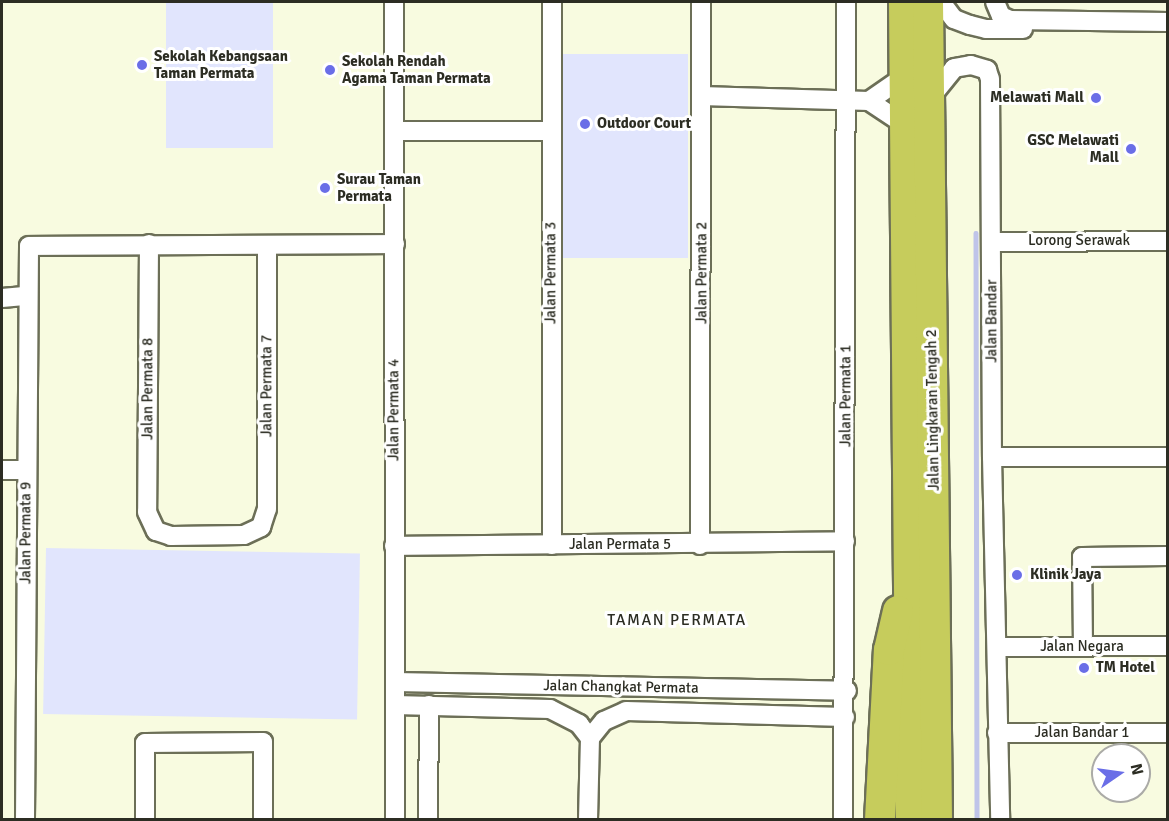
<!DOCTYPE html>
<html>
<head>
<meta charset="utf-8">
<style>
	body { margin:0 }
	#map { position:relative; width:1169px; height:821px; overflow:hidden; background:#f8fbe0; font-family:Signika,sans-serif }
	div>[style] { position:absolute }
	.green>* { inset:0; background:#e1e5fd; transform-origin:0 0 }
	.stream>* { height:4.5px; margin:-2.25px; padding:0 2.25px; transform-origin:2.25px; border-radius:2.25px; background:#bfc4e9 }
	.roads { filter:drop-shadow(2px 0 #6c6f57) drop-shadow(-2px 0 #6c6f57) drop-shadow(0 2px #6c6f57) drop-shadow(0 -2px #6c6f57) }
	.minor>* { height:18px; margin:-9px; padding:0 9px; transform-origin:9px; border-radius:9px; background:#fff }
	.trunk>* { height:30px; margin:-15px; padding:0 15px; transform-origin:15px; border-radius:15px; background:#c6cc5c }
	.dots>* { width:16px; height:16px; translate:-50% -50%; box-sizing:border-box; border:3px solid #fff; border-radius:50% }
	span { translate:-50% -50%; white-space:nowrap; text-align:center; line-height:1.15; -webkit-text-stroke:6px #fff; paint-order:stroke }
	.poi-label { font-size:15px; color:#2c2d23; font-weight:700 }
	.left { translate:0 -50%; text-align:left }
	.right { translate:-100% -50%; text-align:right }
	.street-label { font-size:15px; color:#2c2d23 }
	.neighbourhood-label { font-size:16px; color:#2c2d23; letter-spacing:1.5px }
	.frame { position:absolute; inset:0; border:3px solid #2c2d23; pointer-events:none }
	.north { position:absolute; left:1091px; top:743px; width:60px; height:60px; box-sizing:border-box; background:#fff; border:2px solid #ababa7; border-radius:50%; rotate:77deg; font-size:16px; font-weight:700; line-height:24px; text-align:center; color:#2c2d23 }
	.north::after { content:''; display:block; margin:auto; width:21px; height:27px; background:#6a6ee7; clip-path:polygon(50% 0,100% 100%,50% 72%,0 100%) }
</style>
</head>
<body>
<div id="map">
	<div class="green">
		<div style="left:166px;top:2px;width:107px;height:146px"></div>
		<div style="left:555px;top:54px;width:133px;height:204px"></div>
		<div style="left:46px;top:548px;width:314px;height:166px;rotate:1deg"></div>
	</div>
	<div class="stream">
		<div style="left:976px;top:233px;width:587px;rotate:89.9deg"></div>
	</div>
	<div class="roads">
		<div class="minor">
			<div style="left:394px;top:2px;width:818px;rotate:89.93deg"></div>
			<div style="left:941px;top:2px;width:21px;rotate:53deg"></div>
			<div style="left:954px;top:19px;width:17px;rotate:21deg"></div>
			<div style="left:970px;top:25px;width:16px;rotate:14deg"></div>
			<div style="left:986px;top:29px;width:37px"></div>
			<div style="left:995px;top:2px;width:15px;rotate:67deg"></div>
			<div style="left:1001px;top:16px;width:10px;rotate:24deg"></div>
			<div style="left:1010px;top:20px;width:158px;rotate:0.7deg"></div>
			<div style="left:701px;top:96px;width:168px;rotate:1.7deg"></div>
			<div style="left:930px;top:98px;width:38px;rotate:-51deg"></div>
			<div style="left:954px;top:68px;width:17px;rotate:-10deg"></div>
			<div style="left:971px;top:65px;width:17px;rotate:17deg"></div>
			<div style="left:987px;top:70px;width:9px;rotate:72deg"></div>
			<div style="left:990px;top:79px;width:378px;rotate:89.7deg"></div>
			<div style="left:992px;top:457px;width:363px;rotate:88.7deg"></div>
			<div style="left:869px;top:101px;width:44px;rotate:-34.8deg"></div>
			<div style="left:869px;top:101px;width:43px;rotate:33.7deg"></div>
			<div style="left:395px;top:131px;width:157px"></div>
			<div style="left:991px;top:242px;width:177px;rotate:-0.3deg"></div>
			<div style="left:149px;top:244px;width:268px;rotate:90.4deg"></div>
			<div style="left:147px;top:512px;width:21px;rotate:65deg"></div>
			<div style="left:156px;top:531px;width:16px;rotate:18deg"></div>
			<div style="left:171px;top:536px;width:73px;rotate:-0.8deg"></div>
			<div style="left:244px;top:535px;width:19px;rotate:-25deg"></div>
			<div style="left:261px;top:527px;width:19px;rotate:-72deg"></div>
			<div style="left:267px;top:509px;width:264px;rotate:-90deg"></div>
			<div style="left:2px;top:298px;width:25px;rotate:-5deg"></div>
			<div style="left:992px;top:457px;width:176px"></div>
			<div style="left:2px;top:470px;width:24px"></div>
			<div style="left:552px;top:545px;width:543px;rotate:-90deg"></div>
			<div style="left:700px;top:545px;width:543px;rotate:-89.89deg"></div>
			<div style="left:394px;top:546px;width:451px;rotate:-0.6deg"></div>
			<div style="left:997px;top:647px;width:171px;rotate:-0.3deg"></div>
			<div style="left:1083px;top:647px;width:90px;rotate:-90.6deg"></div>
			<div style="left:1082px;top:557px;width:86px;rotate:-0.7deg"></div>
			<div style="left:395px;top:682px;width:452px;rotate:1.1deg"></div>
			<div style="left:395px;top:705px;width:155px;rotate:1.5deg"></div>
			<div style="left:550px;top:709px;width:33px;rotate:27deg"></div>
			<div style="left:579px;top:724px;width:18px;rotate:52deg"></div>
			<div style="left:590px;top:738px;width:82px;rotate:91.4deg"></div>
			<div style="left:997px;top:733px;width:171px"></div>
			<div style="left:590px;top:738px;width:22px;rotate:-51deg"></div>
			<div style="left:604px;top:721px;width:24px;rotate:-24deg"></div>
			<div style="left:626px;top:711px;width:219px;rotate:1.6deg"></div>
			<div style="left:25px;top:820px;width:574px;rotate:-89.6deg"></div>
			<div style="left:29px;top:246px;width:366px;rotate:-0.3deg"></div>
			<div style="left:145px;top:820px;width:77px;rotate:-90deg"></div>
			<div style="left:145px;top:743px;width:118px;rotate:-0.5deg"></div>
			<div style="left:263px;top:742px;width:78px;rotate:90deg"></div>
			<div style="left:428px;top:820px;width:115px;rotate:-89.5deg"></div>
			<div style="left:843px;top:820px;width:818px;rotate:-89.79deg"></div>
		</div>
		<div class="trunk">
			<div style="left:904px;top:2px;width:818px;rotate:89.51deg"></div>
			<div style="left:928px;top:2px;width:818px;rotate:89.37deg"></div>
			<div style="left:880px;top:820px;width:170px;rotate:-87deg"></div>
			<div style="left:889px;top:650px;width:40px;rotate:-77deg"></div>
		</div>
	</div>
	<div class="dots">
		<div style="left:142px;top:65px;background:#6a6ee7"></div>
		<div style="left:330px;top:70px;background:#6a6ee7"></div>
		<div style="left:1096px;top:98px;background:#6a6ee7"></div>
		<div style="left:585px;top:124px;background:#6a6ee7"></div>
		<div style="left:1131px;top:149px;background:#6a6ee7"></div>
		<div style="left:325px;top:188px;background:#6a6ee7"></div>
		<div style="left:1017px;top:575px;background:#6a6ee7"></div>
		<div style="left:1084px;top:668px;background:#6a6ee7"></div>
	</div>
	<div class="poi-label">
		<span class="left" style="left:154px;top:65px">Sekolah Kebangsaan<br>Taman Permata</span>
		<span class="left" style="left:342px;top:70px">Sekolah Rendah<br>Agama Taman Permata</span>
		<span class="right" style="left:1084px;top:98px">Melawati Mall</span>
		<span class="left" style="left:597px;top:124px">Outdoor Court</span>
		<span class="right" style="left:1119px;top:149px">GSC Melawati<br>Mall</span>
		<span class="left" style="left:337px;top:188px">Surau Taman<br>Permata</span>
		<span class="left" style="left:1030px;top:575px">Klinik Jaya</span>
		<span class="left" style="left:1096px;top:668px">TM Hotel</span>
	</div>
	<div class="street-label">
		<span style="left:1079px;top:241px">Lorong Serawak</span>
		<span style="left:551px;top:273px;rotate:-90deg">Jalan Permata 3</span>
		<span style="left:702px;top:273px;rotate:-90deg">Jalan Permata 2</span>
		<span style="left:992px;top:321px;rotate:-90deg">Jalan Bandar</span>
		<span style="left:267px;top:386px;rotate:-90deg">Jalan Permata 7</span>
		<span style="left:148px;top:389px;rotate:-90deg">Jalan Permata 8</span>
		<span style="left:846px;top:396px;rotate:-90deg">Jalan Permata 1</span>
		<span style="left:394px;top:410px;rotate:-90deg">Jalan Permata 4</span>
		<span style="left:933px;top:410px;rotate:-91deg">Jalan Lingkaran Tengah 2</span>
		<span style="left:26px;top:533px;rotate:-90deg">Jalan Permata 9</span>
		<span style="left:620px;top:545px">Jalan Permata 5</span>
		<span style="left:1082px;top:647px">Jalan Negara</span>
		<span style="left:621px;top:687px;rotate:1deg">Jalan Changkat Permata</span>
		<span style="left:1082px;top:733px">Jalan Bandar 1</span>
	</div>
	<div class="neighbourhood-label">
		<span style="left:677px;top:620px">TAMAN PERMATA</span>
	</div>
	<div class="frame"></div>
	<div class="north">N</div>
</div>
</body>
</html>
